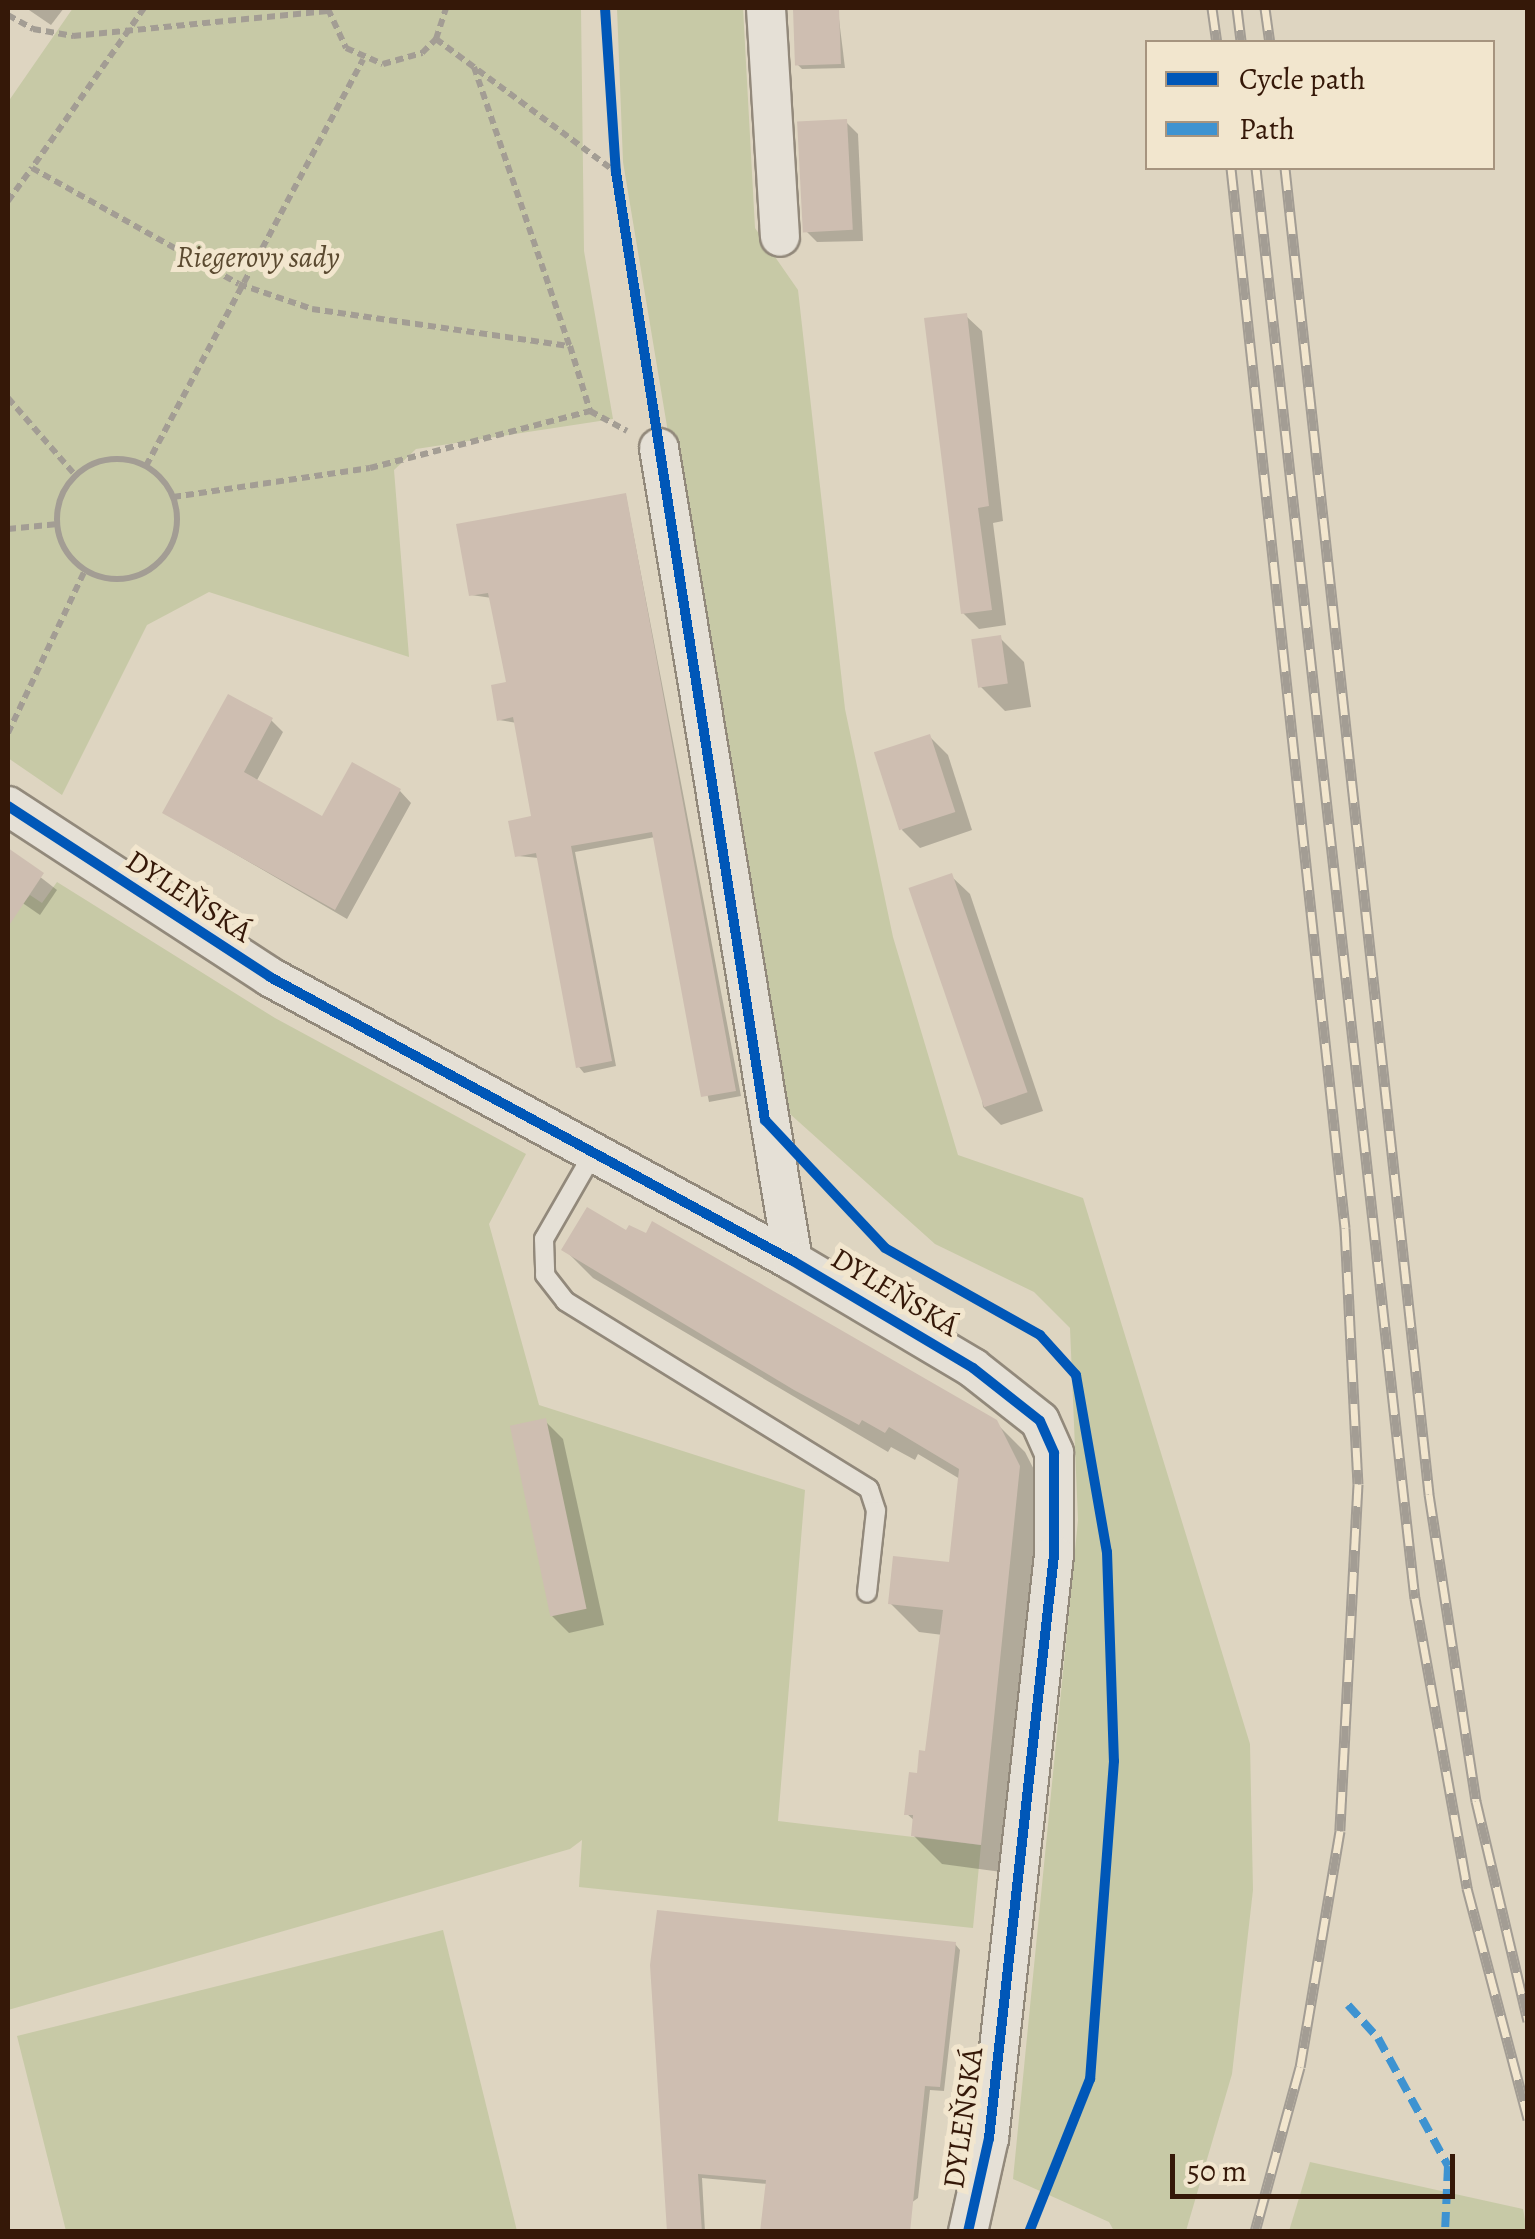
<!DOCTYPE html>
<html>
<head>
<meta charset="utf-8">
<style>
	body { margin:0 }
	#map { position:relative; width:1535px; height:2239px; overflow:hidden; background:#ded5c1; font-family:Alegreya,serif }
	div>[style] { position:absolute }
	.green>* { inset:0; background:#c7c9a6 }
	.shadow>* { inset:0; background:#0003 }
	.building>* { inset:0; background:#cebeb1; transform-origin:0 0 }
	.path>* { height:6px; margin-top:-3px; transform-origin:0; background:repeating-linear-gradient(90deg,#a39d94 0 8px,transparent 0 13px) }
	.path>.ring { margin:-3px; padding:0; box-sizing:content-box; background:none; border:6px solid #a39d94; border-radius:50% }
	.roads { filter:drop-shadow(2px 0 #92897b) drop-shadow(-2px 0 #92897b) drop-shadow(0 2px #92897b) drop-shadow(0 -2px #92897b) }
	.service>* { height:18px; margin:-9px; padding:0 9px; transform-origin:9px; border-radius:9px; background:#e5e0d6 }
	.minor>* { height:38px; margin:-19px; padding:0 19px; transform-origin:19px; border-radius:19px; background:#e5e0d6 }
	.rail>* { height:11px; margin-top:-5.5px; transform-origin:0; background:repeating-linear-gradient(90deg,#f2e6ce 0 22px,#a39d94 0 44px); box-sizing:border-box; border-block:2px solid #a39d94 }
	.quiet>* { height:8px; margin-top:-4px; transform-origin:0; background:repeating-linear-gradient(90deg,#3e93d1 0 15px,transparent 0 23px) }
	.cycleway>* { height:10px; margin:-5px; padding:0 5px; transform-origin:5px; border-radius:5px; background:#0057b8 }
	span { translate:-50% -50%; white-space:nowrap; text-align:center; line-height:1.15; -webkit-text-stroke:10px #f2e6ce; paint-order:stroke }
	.park-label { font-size:30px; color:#5b4a30; font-style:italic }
	.street-label { font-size:30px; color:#351808 }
	.frame { position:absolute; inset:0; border:10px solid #351808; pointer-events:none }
	.legend { position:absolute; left:1145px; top:40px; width:350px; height:130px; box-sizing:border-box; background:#f2e6ce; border:2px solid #a6947f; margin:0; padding:12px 18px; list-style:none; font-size:30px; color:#351808 }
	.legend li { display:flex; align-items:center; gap:20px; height:50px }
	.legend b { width:50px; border:2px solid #a6947f }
	.scale { position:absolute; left:1170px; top:2154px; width:285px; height:45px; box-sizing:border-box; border:5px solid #351808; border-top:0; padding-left:12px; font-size:30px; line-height:35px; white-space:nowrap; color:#351808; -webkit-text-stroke:8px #f2e6ce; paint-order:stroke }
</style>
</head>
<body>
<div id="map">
	<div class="green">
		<div style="clip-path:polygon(73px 8px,581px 8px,584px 251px,613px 419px,416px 449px,394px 470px,409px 657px,209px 592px,147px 625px,62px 795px,8px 758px,8px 102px)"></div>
		<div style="clip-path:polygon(617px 8px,743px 8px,755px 228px,798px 290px,845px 709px,893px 937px,958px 1155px,1083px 1198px,1250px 1744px,1253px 1890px,1232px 2074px,1186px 2231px,1114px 2231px,1109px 2222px,1013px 2179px,1078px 1520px,1070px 1328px,1034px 1292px,935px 1244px,780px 1105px,623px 162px)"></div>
		<div style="clip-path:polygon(57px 882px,275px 1018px,526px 1154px,489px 1224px,539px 1405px,805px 1490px,778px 1821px,981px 1845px,973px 1928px,579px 1887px,582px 1840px,570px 1849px,8px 2010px,8px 891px,24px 902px,30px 895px,42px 903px)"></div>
		<div style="clip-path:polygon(443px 1930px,517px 2231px,66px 2231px,17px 2036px)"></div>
		<div style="clip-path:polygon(1310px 2162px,1523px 2209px,1527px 2231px,1289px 2231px)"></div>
	</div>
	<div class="shadow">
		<div style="clip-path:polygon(26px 8px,64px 8px,51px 25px)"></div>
		<div style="clip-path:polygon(838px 11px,845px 68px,802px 69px,797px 64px)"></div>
		<div style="clip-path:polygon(846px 122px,858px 134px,863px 241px,817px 242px,805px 230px)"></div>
		<div style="clip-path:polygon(966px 316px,982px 331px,1003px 521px,993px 523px,1006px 625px,979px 629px,963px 613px)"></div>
		<div style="clip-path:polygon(626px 496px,741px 1096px,709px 1102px,655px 837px,575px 852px,616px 1066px,584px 1073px,579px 1067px,539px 858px,518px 856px,534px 818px,517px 723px,499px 720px,509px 684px,492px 598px,471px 595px)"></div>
		<div style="clip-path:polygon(1000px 638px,1024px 662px,1031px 707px,1005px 711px,981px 687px)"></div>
		<div style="clip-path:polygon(271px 720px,283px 732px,256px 782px,323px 819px,400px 791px,411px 803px,347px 919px,165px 813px)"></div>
		<div style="clip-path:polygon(930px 737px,948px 755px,972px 830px,920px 848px,902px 830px)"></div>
		<div style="clip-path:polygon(8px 852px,57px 890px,40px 915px,8px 893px)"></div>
		<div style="clip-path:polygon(951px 876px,970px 894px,1043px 1111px,1001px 1125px,983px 1107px)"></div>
		<div style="clip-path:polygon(564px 1249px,995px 1422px,1025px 1452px,1048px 1497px,1009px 1873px,942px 1864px,913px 1835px,915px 1821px,907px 1814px,927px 1754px,943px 1635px,919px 1632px,890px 1603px,951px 1564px,960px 1479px,918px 1454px,915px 1460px,891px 1447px,888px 1452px,593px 1278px)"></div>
		<div style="clip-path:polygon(545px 1421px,563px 1439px,604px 1625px,569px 1633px,551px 1615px)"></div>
		<div style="clip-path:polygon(955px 1944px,960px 1950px,944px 2091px,930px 2090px,918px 2198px,894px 2215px,768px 2184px,702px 2178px,705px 2232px,669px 2232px,652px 1965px)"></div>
	</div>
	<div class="building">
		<div style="left:839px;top:8px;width:56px;height:46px;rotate:88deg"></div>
		<div style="left:847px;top:119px;width:111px;height:50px;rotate:87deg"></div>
		<div style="clip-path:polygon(967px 313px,989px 506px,978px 508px,992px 610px,961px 614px,924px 318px)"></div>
		<div style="clip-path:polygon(626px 493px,736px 1091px,701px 1097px,652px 832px,571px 846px,612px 1061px,576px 1068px,536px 853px,515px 857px,508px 821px,531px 816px,513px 717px,497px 721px,491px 685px,506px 682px,488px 593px,469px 596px,456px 524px)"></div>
		<div style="left:1001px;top:635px;width:49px;height:30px;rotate:82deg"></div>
		<div style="clip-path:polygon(228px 694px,273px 718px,244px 772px,322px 816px,352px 762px,401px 789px,335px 910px,162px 813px)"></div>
		<div style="left:930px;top:734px;width:82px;height:59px;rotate:72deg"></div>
		<div style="clip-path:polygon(8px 848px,44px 873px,8px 927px)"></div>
		<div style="left:952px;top:873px;width:232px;height:46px;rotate:71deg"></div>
		<div style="clip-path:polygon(587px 1207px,626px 1230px,629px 1225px,646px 1233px,652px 1221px,997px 1420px,1020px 1466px,981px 1845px,911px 1836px,913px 1815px,904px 1815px,909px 1772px,917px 1773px,919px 1750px,925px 1751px,943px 1610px,888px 1604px,893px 1556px,949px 1562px,959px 1469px,889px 1427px,885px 1433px,862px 1420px,859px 1425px,794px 1390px,561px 1250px)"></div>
		<div style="left:546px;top:1418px;width:195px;height:37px;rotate:78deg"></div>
		<div style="clip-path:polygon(657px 1910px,956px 1942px,940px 2087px,925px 2086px,910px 2232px,760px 2232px,766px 2180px,698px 2174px,702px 2232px,667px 2232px,650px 1965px)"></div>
	</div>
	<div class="path">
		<div style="left:144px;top:8px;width:195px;rotate:125deg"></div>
		<div style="left:32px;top:168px;width:237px;rotate:29.3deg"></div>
		<div style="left:239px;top:284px;width:77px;rotate:18.9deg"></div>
		<div style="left:312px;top:309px;width:261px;rotate:8.2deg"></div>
		<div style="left:570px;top:346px;width:68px;rotate:72.9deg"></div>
		<div style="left:590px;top:411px;width:42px;rotate:28.4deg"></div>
		<div style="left:328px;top:9px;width:43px;rotate:65.2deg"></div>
		<div style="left:346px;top:48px;width:40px;rotate:23.4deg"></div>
		<div style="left:383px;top:64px;width:41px;rotate:-15.8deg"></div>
		<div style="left:422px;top:53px;width:20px;rotate:-45deg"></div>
		<div style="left:436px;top:39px;width:33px;rotate:-72deg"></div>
		<div style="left:8px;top:15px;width:29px;rotate:29deg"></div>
		<div style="left:33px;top:29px;width:41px;rotate:9.9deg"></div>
		<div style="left:73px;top:36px;width:256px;rotate:-5.6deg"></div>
		<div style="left:436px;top:39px;width:224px;rotate:36.5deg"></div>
		<div style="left:474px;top:67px;width:294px;rotate:71.1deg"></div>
		<div style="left:8px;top:201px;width:41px;rotate:-54deg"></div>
		<div style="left:8px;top:398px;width:103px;rotate:48.9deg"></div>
		<div class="ring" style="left:57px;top:459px;width:114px;height:114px"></div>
		<div style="left:146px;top:466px;width:461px;rotate:-61.9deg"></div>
		<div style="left:173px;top:497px;width:199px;rotate:-8.4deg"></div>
		<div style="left:370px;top:468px;width:227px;rotate:-14.5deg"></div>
		<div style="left:8px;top:529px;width:50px;rotate:-5.7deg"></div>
		<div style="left:8px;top:733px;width:180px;rotate:-64.7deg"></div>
	</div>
	<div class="roads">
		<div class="service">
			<div style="left:594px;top:1152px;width:100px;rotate:119.9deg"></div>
			<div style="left:544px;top:1239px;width:36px;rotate:88deg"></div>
			<div style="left:545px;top:1275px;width:33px;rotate:52deg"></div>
			<div style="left:565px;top:1301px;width:357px;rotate:31.7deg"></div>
			<div style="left:869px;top:1489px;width:23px;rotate:72deg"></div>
			<div style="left:876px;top:1511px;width:82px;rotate:96.3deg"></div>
		</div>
		<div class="minor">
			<div style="left:766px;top:8px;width:229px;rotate:86.5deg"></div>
			<div style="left:659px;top:448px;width:824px;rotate:80.64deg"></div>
			<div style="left:8px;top:806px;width:313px;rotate:33.1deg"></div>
			<div style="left:270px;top:977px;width:595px;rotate:28.5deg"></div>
			<div style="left:793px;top:1261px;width:209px;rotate:30.7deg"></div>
			<div style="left:973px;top:1368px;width:85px;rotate:38.3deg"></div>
			<div style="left:1040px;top:1421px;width:35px;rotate:66deg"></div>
			<div style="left:1054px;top:1453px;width:102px;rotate:90deg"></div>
			<div style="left:1054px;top:1555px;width:587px;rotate:96.36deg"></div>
			<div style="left:989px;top:2138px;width:96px;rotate:102.6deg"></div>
		</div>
	</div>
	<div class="rail">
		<div style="left:1212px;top:8px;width:34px;rotate:82deg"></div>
		<div style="left:1237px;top:8px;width:34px;rotate:83deg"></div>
		<div style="left:1265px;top:8px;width:34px;rotate:82deg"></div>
		<div style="left:1231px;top:168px;width:1066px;rotate:83.86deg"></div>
		<div style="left:1345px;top:1228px;width:256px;rotate:87.1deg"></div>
		<div style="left:1358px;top:1484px;width:347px;rotate:93deg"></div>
		<div style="left:1340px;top:1831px;width:239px;rotate:99.6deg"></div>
		<div style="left:1300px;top:2067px;width:171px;rotate:105.3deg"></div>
		<div style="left:1256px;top:168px;width:1439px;rotate:83.66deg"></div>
		<div style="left:1415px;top:1598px;width:295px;rotate:79.8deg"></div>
		<div style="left:1467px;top:1888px;width:239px;rotate:75.2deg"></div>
		<div style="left:1285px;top:168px;width:1334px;rotate:83.8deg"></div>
		<div style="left:1429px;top:1494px;width:311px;rotate:81.3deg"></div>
		<div style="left:1476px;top:1801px;width:226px;rotate:76.7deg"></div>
	</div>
	<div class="quiet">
		<div style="left:1348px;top:2005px;width:45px;rotate:47.7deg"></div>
		<div style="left:1378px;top:2038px;width:146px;rotate:61.3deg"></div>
		<div style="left:1448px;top:2166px;width:66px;rotate:92.6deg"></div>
	</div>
	<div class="cycleway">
		<div style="left:605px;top:8px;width:164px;rotate:86.2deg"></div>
		<div style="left:616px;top:172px;width:960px;rotate:81.07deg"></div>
		<div style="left:765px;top:1120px;width:175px;rotate:46.8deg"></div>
		<div style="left:885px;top:1248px;width:178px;rotate:29.3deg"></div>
		<div style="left:1040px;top:1335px;width:54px;rotate:48deg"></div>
		<div style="left:1076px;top:1375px;width:180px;rotate:80.1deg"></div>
		<div style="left:1107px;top:1552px;width:209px;rotate:88.1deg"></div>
		<div style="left:1114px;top:1761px;width:319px;rotate:94.3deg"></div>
		<div style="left:1090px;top:2079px;width:165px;rotate:111.7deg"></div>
		<div style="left:8px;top:806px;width:313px;rotate:33.1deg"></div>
		<div style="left:270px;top:977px;width:595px;rotate:28.5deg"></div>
		<div style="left:793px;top:1261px;width:209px;rotate:30.7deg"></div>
		<div style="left:973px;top:1368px;width:85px;rotate:38.3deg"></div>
		<div style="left:1040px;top:1421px;width:35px;rotate:66deg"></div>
		<div style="left:1054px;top:1453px;width:102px;rotate:90deg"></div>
		<div style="left:1054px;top:1555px;width:587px;rotate:96.36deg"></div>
		<div style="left:989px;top:2138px;width:96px;rotate:102.6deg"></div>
	</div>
	<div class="park-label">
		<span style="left:258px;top:257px">Riegerovy sady</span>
	</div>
	<div class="street-label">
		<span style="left:189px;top:896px;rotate:33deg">DYLEŇSKÁ</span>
		<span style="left:895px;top:1292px;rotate:31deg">DYLEŇSKÁ</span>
		<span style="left:963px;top:2118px;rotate:-82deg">DYLEŇSKÁ</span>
	</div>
	<div class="frame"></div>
	<ul class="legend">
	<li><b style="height:12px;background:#0057b8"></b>Cycle path</li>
	<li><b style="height:12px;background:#3e93d1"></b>Path</li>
	</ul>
	<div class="scale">50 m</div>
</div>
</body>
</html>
